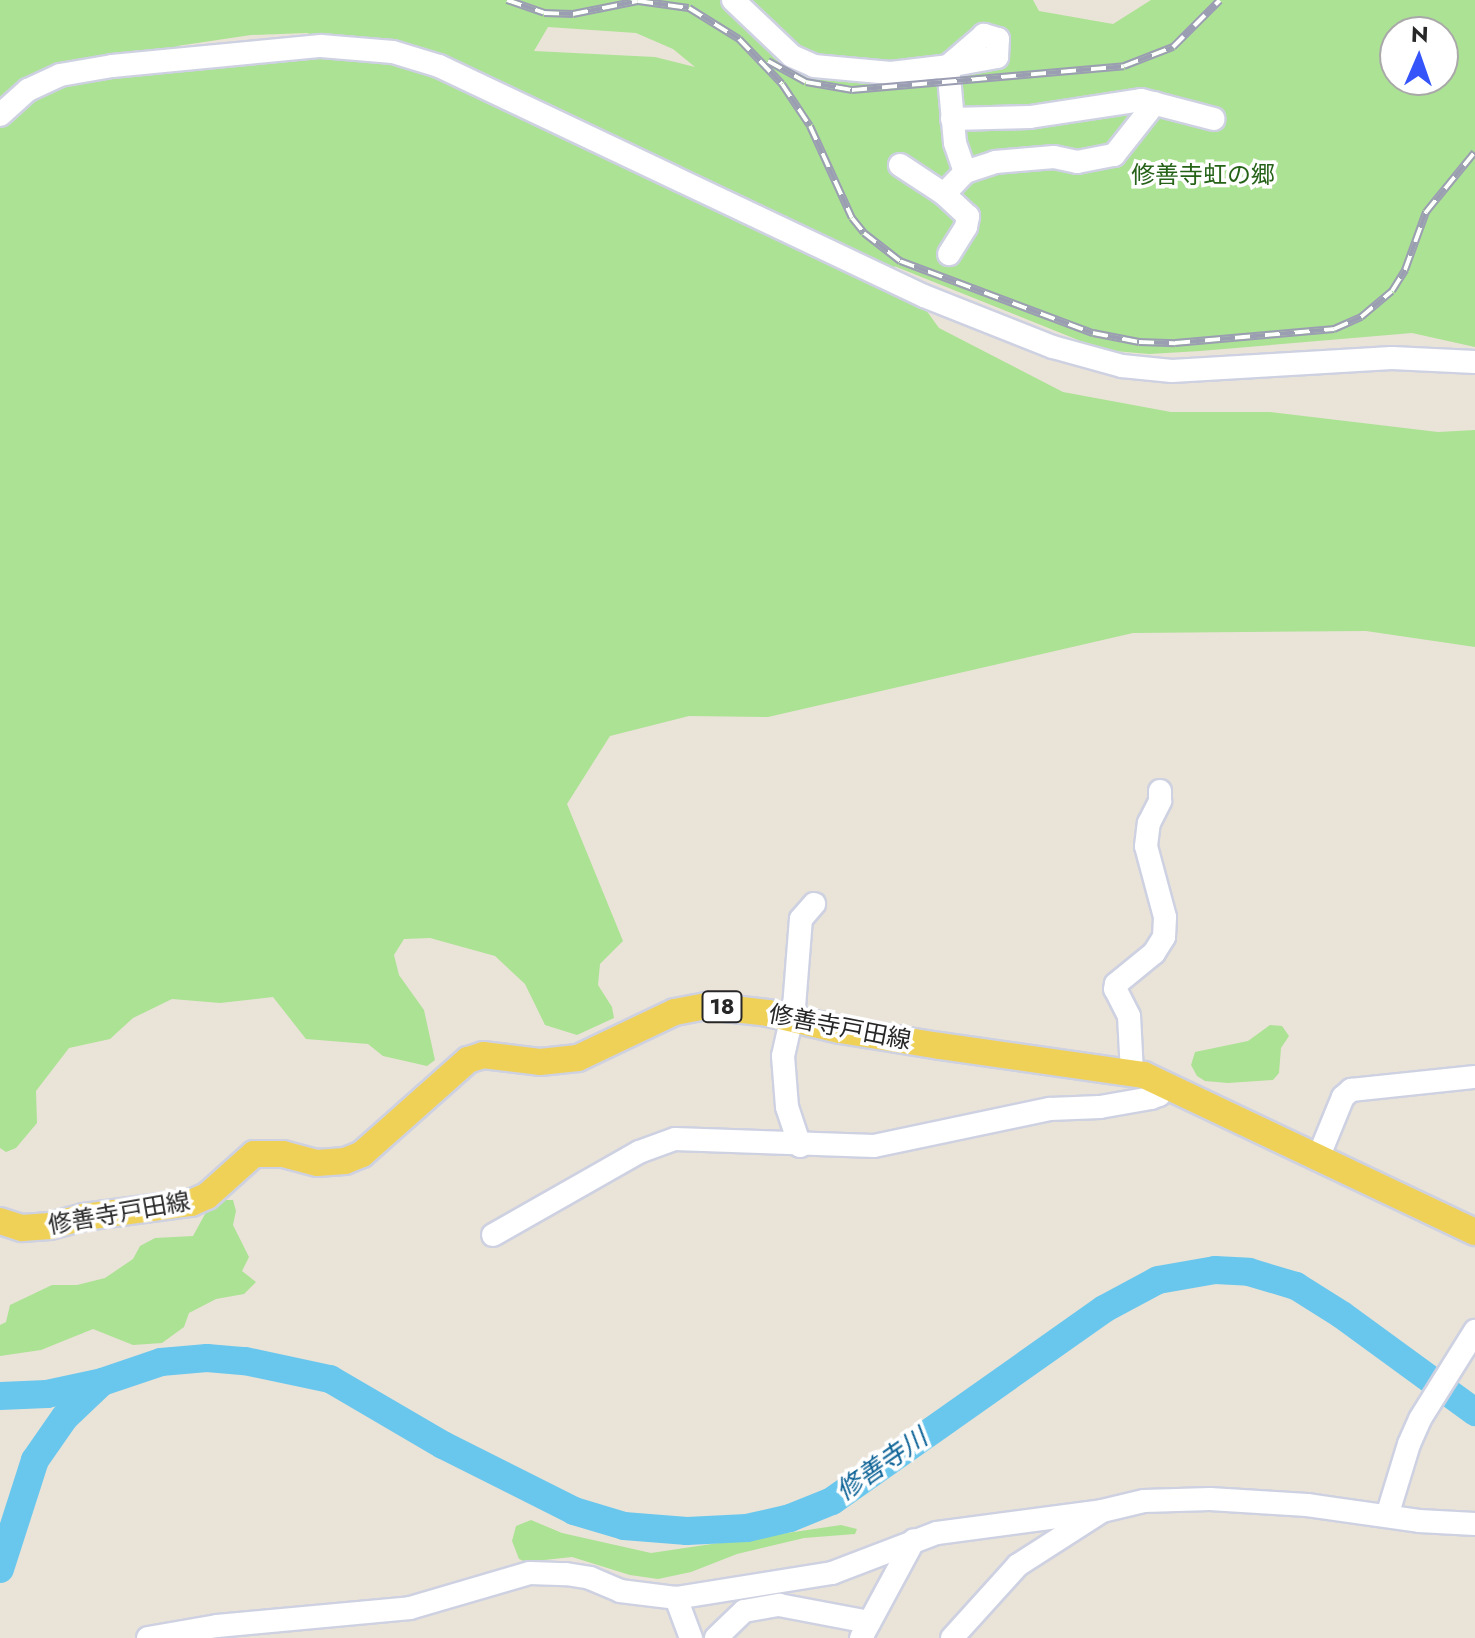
<!DOCTYPE html>
<html>
<head>
<meta charset="utf-8">
<style>
	body { margin:0 }
	#map { position:relative; width:1475px; height:1638px; overflow:hidden; background:#eae3d8; font-family:Jost,"Noto Sans JP",sans-serif }
	div>[style] { position:absolute }
	.green>* { inset:0; background:#ace294 }
	.river>* { height:28px; margin:-14px; padding:0 14px; transform-origin:14px; border-radius:14px; background:#69c7ee }
	.roads { filter:drop-shadow(2px 0 #ced1e1) drop-shadow(-2px 0 #ced1e1) drop-shadow(0 2px #ced1e1) drop-shadow(0 -2px #ced1e1) }
	.minor>* { height:22px; margin:-11px; padding:0 11px; transform-origin:11px; border-radius:11px; background:#fff }
	.major>* { height:26px; margin:-13px; padding:0 13px; transform-origin:13px; border-radius:13px; background:#f0d157 }
	.rail>* { height:8px; margin-top:-4px; transform-origin:0; background:repeating-linear-gradient(90deg,#fff 0 15px,#9b9eb2 0 30px); box-sizing:border-box; border-block:2px solid #9b9eb2 }
	span { translate:-50% -50%; white-space:nowrap; text-align:center; line-height:1.15; -webkit-text-stroke:7px #fff; paint-order:stroke }
	.shield-label span { padding:2px 6px; background:#fff; border:2px solid; border-radius:6px; -webkit-text-stroke-width:0 }
	.shield-label { font-size:22px; color:#272727; font-weight:700 }
	.park-label { font-size:24px; color:#266319 }
	.street-label { font-size:24px; color:#272727 }
	.water-label { font-size:26px; color:#0d6396; font-style:italic }
	.north { position:absolute; left:1379px; top:16px; width:80px; height:80px; box-sizing:border-box; background:#fff; border:2px solid #a9a9a9; border-radius:50%; rotate:2deg; font-size:22px; font-weight:700; line-height:32px; text-align:center; color:#272727 }
	.north::after { content:''; display:block; margin:auto; width:28px; height:36px; background:#3555fa; clip-path:polygon(50% 0,100% 100%,50% 72%,0 100%) }
</style>
</head>
<body>
<div id="map">
	<div class="green">
		<div style="clip-path:polygon(evenodd,0 0,1033px 0,1039px 11px,1113px 24px,1151px 0,1475px 0,1475px 347px,1412px 333px,1200px 351px,1149px 354px,1103px 350px,894px 266px,939px 328px,1063px 392px,1171px 412px,1270px 412px,1438px 432px,1475px 430px,1475px 647px,1366px 631px,1133px 633px,768px 717px,689px 716px,610px 736px,567px 804px,623px 941px,600px 964px,598px 985px,612px 1007px,614px 1018px,577px 1035px,545px 1025px,525px 984px,495px 956px,430px 938px,404px 939px,394px 955px,399px 975px,424px 1010px,435px 1060px,427px 1066px,383px 1056px,368px 1044px,306px 1039px,273px 997px,220px 1003px,172px 999px,133px 1018px,110px 1039px,69px 1048px,36px 1091px,37px 1123px,16px 1148px,6px 1152px,0 1148px,0 0,548px 27px,636px 33px,673px 49px,695px 67px,655px 57px,534px 51px,548px 27px,0 0,1395px 32px,1443px 32px,1443px 80px,1395px 80px,1395px 32px,0 0,307px 33px,350px 48px,177px 46px,251px 35px,307px 33px)"></div>
		<div style="clip-path:polygon(1270px 1025px,1282px 1026px,1289px 1036px,1281px 1048px,1279px 1073px,1273px 1080px,1228px 1083px,1205px 1081px,1197px 1076px,1191px 1065px,1195px 1052px,1248px 1041px)"></div>
		<div style="clip-path:polygon(220px 1200px,233px 1200px,236px 1211px,233px 1225px,249px 1257px,242px 1271px,256px 1282px,244px 1294px,216px 1299px,189px 1313px,184px 1327px,162px 1343px,133px 1345px,93px 1329px,41px 1350px,0 1356px,0 1325px,6px 1322px,10px 1305px,52px 1285px,77px 1285px,105px 1278px,133px 1259px,140px 1246px,155px 1238px,193px 1236px,205px 1214px)"></div>
		<div style="clip-path:polygon(531px 1520px,562px 1533px,651px 1553px,841px 1525px,857px 1529px,855px 1534px,804px 1538px,737px 1554px,691px 1572px,658px 1579px,630px 1575px,572px 1557px,526px 1562px,519px 1559px,512px 1541px,516px 1526px)"></div>
	</div>
	<div class="river">
		<div style="left:0;top:1396px;width:47px;rotate:-2.4deg"></div>
		<div style="left:47px;top:1394px;width:56px;rotate:-12.3deg"></div>
		<div style="left:102px;top:1382px;width:62px;rotate:-18.7deg"></div>
		<div style="left:161px;top:1362px;width:46px;rotate:-5deg"></div>
		<div style="left:207px;top:1358px;width:38px;rotate:5deg"></div>
		<div style="left:245px;top:1361px;width:87px;rotate:12deg"></div>
		<div style="left:330px;top:1379px;width:131px;rotate:30.3deg"></div>
		<div style="left:443px;top:1445px;width:147px;rotate:26.7deg"></div>
		<div style="left:574px;top:1511px;width:52px;rotate:16.7deg"></div>
		<div style="left:624px;top:1526px;width:63px;rotate:4.5deg"></div>
		<div style="left:687px;top:1531px;width:60px;rotate:-2.9deg"></div>
		<div style="left:747px;top:1528px;width:44px;rotate:-13.1deg"></div>
		<div style="left:790px;top:1518px;width:45px;rotate:-22deg"></div>
		<div style="left:832px;top:1501px;width:333px;rotate:-35.2deg"></div>
		<div style="left:1104px;top:1309px;width:61px;rotate:-28.2deg"></div>
		<div style="left:1158px;top:1280px;width:58px;rotate:-10deg"></div>
		<div style="left:1215px;top:1270px;width:34px;rotate:3deg"></div>
		<div style="left:1249px;top:1272px;width:49px;rotate:16.6deg"></div>
		<div style="left:1296px;top:1286px;width:54px;rotate:32.2deg"></div>
		<div style="left:1342px;top:1315px;width:165px;rotate:36.1deg"></div>
		<div style="left:0;top:1569px;width:114px;rotate:-72.2deg"></div>
		<div style="left:35px;top:1460px;width:52px;rotate:-55.1deg"></div>
		<div style="left:65px;top:1417px;width:50px;rotate:-43.4deg"></div>
	</div>
	<div class="roads">
		<div class="minor">
			<div style="left:733px;top:0;width:81px;rotate:43.5deg"></div>
			<div style="left:792px;top:56px;width:24px;rotate:24deg"></div>
			<div style="left:814px;top:66px;width:77px;rotate:5.2deg"></div>
			<div style="left:891px;top:73px;width:57px;rotate:-7deg"></div>
			<div style="left:948px;top:66px;width:50px;rotate:-10.4deg"></div>
			<div style="left:997px;top:57px;width:18px;rotate:-87deg"></div>
			<div style="left:998px;top:39px;width:15px;rotate:-164deg"></div>
			<div style="left:984px;top:35px;width:48px;rotate:139.3deg"></div>
			<div style="left:948px;top:66px;width:77px;rotate:84.8deg"></div>
			<div style="left:955px;top:143px;width:31px;rotate:71deg"></div>
			<div style="left:0;top:115px;width:38px;rotate:-42deg"></div>
			<div style="left:28px;top:90px;width:35px;rotate:-25deg"></div>
			<div style="left:60px;top:75px;width:53px;rotate:-9.8deg"></div>
			<div style="left:112px;top:66px;width:210px;rotate:-5.5deg"></div>
			<div style="left:321px;top:46px;width:72px;rotate:4.8deg"></div>
			<div style="left:393px;top:52px;width:48px;rotate:16.9deg"></div>
			<div style="left:439px;top:66px;width:537px;rotate:25.37deg"></div>
			<div style="left:924px;top:296px;width:139px;rotate:21.6deg"></div>
			<div style="left:1053px;top:347px;width:72px;rotate:15.4deg"></div>
			<div style="left:1122px;top:366px;width:50px;rotate:5.7deg"></div>
			<div style="left:1172px;top:371px;width:220px;rotate:-3.4deg"></div>
			<div style="left:1392px;top:358px;width:83px;rotate:2.8deg"></div>
			<div style="left:952px;top:119px;width:78px;rotate:-1.5deg"></div>
			<div style="left:1030px;top:117px;width:112px;rotate:-8.7deg"></div>
			<div style="left:1141px;top:100px;width:75px;rotate:14.6deg"></div>
			<div style="left:900px;top:165px;width:53px;rotate:33.4deg"></div>
			<div style="left:944px;top:194px;width:33px;rotate:43deg"></div>
			<div style="left:968px;top:216px;width:11px;rotate:100deg"></div>
			<div style="left:966px;top:227px;width:32px;rotate:122deg"></div>
			<div style="left:944px;top:194px;width:30px;rotate:-46deg"></div>
			<div style="left:965px;top:172px;width:32px;rotate:-18deg"></div>
			<div style="left:995px;top:162px;width:59px;rotate:-4.8deg"></div>
			<div style="left:1054px;top:157px;width:24px;rotate:12deg"></div>
			<div style="left:1077px;top:162px;width:38px;rotate:-11deg"></div>
			<div style="left:1114px;top:155px;width:66px;rotate:-51.7deg"></div>
			<div style="left:1132px;top:1073px;width:57px;rotate:-93deg"></div>
			<div style="left:1129px;top:1016px;width:30px;rotate:-117deg"></div>
			<div style="left:1115px;top:989px;width:5px;rotate:-79deg"></div>
			<div style="left:1116px;top:984px;width:49px;rotate:-39.2deg"></div>
			<div style="left:1154px;top:953px;width:19px;rotate:-58deg"></div>
			<div style="left:1164px;top:937px;width:20px;rotate:-87deg"></div>
			<div style="left:1165px;top:917px;width:73px;rotate:-105deg"></div>
			<div style="left:1146px;top:846px;width:23px;rotate:-83deg"></div>
			<div style="left:1149px;top:823px;width:25px;rotate:-63deg"></div>
			<div style="left:1160px;top:801px;width:10px;rotate:-90deg"></div>
			<div style="left:800px;top:1146px;width:41px;rotate:-108.4deg"></div>
			<div style="left:787px;top:1107px;width:51px;rotate:-94.5deg"></div>
			<div style="left:783px;top:1056px;width:50px;rotate:-77.3deg"></div>
			<div style="left:794px;top:1007px;width:88px;rotate:-85.5deg"></div>
			<div style="left:801px;top:919px;width:20px;rotate:-49deg"></div>
			<div style="left:1318px;top:1158px;width:66px;rotate:-67.7deg"></div>
			<div style="left:1343px;top:1097px;width:11px;rotate:-41deg"></div>
			<div style="left:1351px;top:1090px;width:125px;rotate:-6deg"></div>
			<div style="left:493px;top:1235px;width:168px;rotate:-29.6deg"></div>
			<div style="left:639px;top:1152px;width:38px;rotate:-20deg"></div>
			<div style="left:675px;top:1139px;width:199px;rotate:2deg"></div>
			<div style="left:874px;top:1146px;width:180px;rotate:-11.9deg"></div>
			<div style="left:1050px;top:1109px;width:50px;rotate:-2.3deg"></div>
			<div style="left:1100px;top:1107px;width:52px;rotate:-10deg"></div>
			<div style="left:1151px;top:1098px;width:9px;rotate:-21deg"></div>
			<div style="left:1159px;top:1095px;width:13px;rotate:-51deg"></div>
			<div style="left:1387px;top:1516px;width:75px;rotate:-73deg"></div>
			<div style="left:1409px;top:1444px;width:27px;rotate:-66deg"></div>
			<div style="left:1420px;top:1419px;width:104px;rotate:-58deg"></div>
			<div style="left:676px;top:1598px;width:43px;rotate:69.4deg"></div>
			<div style="left:148px;top:1638px;width:70px;rotate:-9.9deg"></div>
			<div style="left:217px;top:1626px;width:194px;rotate:-5.3deg"></div>
			<div style="left:410px;top:1608px;width:125px;rotate:-16.3deg"></div>
			<div style="left:530px;top:1573px;width:36px;rotate:2deg"></div>
			<div style="left:566px;top:1574px;width:24px;rotate:9deg"></div>
			<div style="left:590px;top:1578px;width:33px;rotate:23deg"></div>
			<div style="left:620px;top:1591px;width:56px;rotate:7.1deg"></div>
			<div style="left:676px;top:1598px;width:158px;rotate:-9.1deg"></div>
			<div style="left:832px;top:1573px;width:112px;rotate:-20.9deg"></div>
			<div style="left:937px;top:1533px;width:166px;rotate:-7.6deg"></div>
			<div style="left:1102px;top:1511px;width:43px;rotate:-13.4deg"></div>
			<div style="left:1144px;top:1501px;width:66px;rotate:-1.7deg"></div>
			<div style="left:1210px;top:1499px;width:97px;rotate:3.5deg"></div>
			<div style="left:1307px;top:1505px;width:113px;rotate:8.1deg"></div>
			<div style="left:1419px;top:1521px;width:56px;rotate:3.1deg"></div>
			<div style="left:716px;top:1638px;width:39px;rotate:-44deg"></div>
			<div style="left:744px;top:1611px;width:36px;rotate:-10deg"></div>
			<div style="left:779px;top:1605px;width:92px;rotate:10.7deg"></div>
			<div style="left:861px;top:1638px;width:111px;rotate:-61.6deg"></div>
			<div style="left:952px;top:1638px;width:98px;rotate:-47.9deg"></div>
			<div style="left:1018px;top:1565px;width:96px;rotate:-32.7deg"></div>
		</div>
		<div class="major">
			<div style="left:0;top:1221px;width:23px;rotate:18deg"></div>
			<div style="left:22px;top:1228px;width:28px;rotate:-4deg"></div>
			<div style="left:50px;top:1226px;width:35px;rotate:-15deg"></div>
			<div style="left:84px;top:1217px;width:108px;rotate:-7.5deg"></div>
			<div style="left:191px;top:1203px;width:17px;rotate:-24deg"></div>
			<div style="left:207px;top:1196px;width:63px;rotate:-41.8deg"></div>
			<div style="left:254px;top:1154px;width:29px"></div>
			<div style="left:283px;top:1154px;width:35px;rotate:15deg"></div>
			<div style="left:317px;top:1163px;width:28px;rotate:-4deg"></div>
			<div style="left:345px;top:1161px;width:18px;rotate:-22deg"></div>
			<div style="left:362px;top:1154px;width:142px;rotate:-41.6deg"></div>
			<div style="left:468px;top:1060px;width:16px;rotate:-18deg"></div>
			<div style="left:483px;top:1055px;width:57px;rotate:7deg"></div>
			<div style="left:540px;top:1062px;width:38px;rotate:-6deg"></div>
			<div style="left:578px;top:1058px;width:107px;rotate:-25.4deg"></div>
			<div style="left:675px;top:1012px;width:33px;rotate:-11deg"></div>
			<div style="left:707px;top:1006px;width:61px;rotate:6.5deg"></div>
			<div style="left:768px;top:1013px;width:74px;rotate:13.3deg"></div>
			<div style="left:840px;top:1030px;width:101px;rotate:9.1deg"></div>
			<div style="left:940px;top:1046px;width:206px;rotate:8.1deg"></div>
			<div style="left:1144px;top:1075px;width:366px;rotate:25.4deg"></div>
		</div>
	</div>
	<div class="rail">
		<div style="left:507px;top:0;width:39px;rotate:19deg"></div>
		<div style="left:544px;top:13px;width:29px;rotate:2deg"></div>
		<div style="left:573px;top:14px;width:66px;rotate:-11.3deg"></div>
		<div style="left:638px;top:1px;width:51px;rotate:7.8deg"></div>
		<div style="left:689px;top:8px;width:59px;rotate:31.8deg"></div>
		<div style="left:739px;top:39px;width:62px;rotate:46.3deg"></div>
		<div style="left:782px;top:84px;width:50px;rotate:56.3deg"></div>
		<div style="left:810px;top:126px;width:101px;rotate:65.5deg"></div>
		<div style="left:852px;top:218px;width:19px;rotate:51deg"></div>
		<div style="left:864px;top:233px;width:46px;rotate:37.9deg"></div>
		<div style="left:900px;top:261px;width:206px;rotate:20.5deg"></div>
		<div style="left:1093px;top:333px;width:47px;rotate:11.1deg"></div>
		<div style="left:1139px;top:342px;width:36px;rotate:2deg"></div>
		<div style="left:1175px;top:343px;width:160px;rotate:-5deg"></div>
		<div style="left:1334px;top:329px;width:30px;rotate:-24deg"></div>
		<div style="left:1361px;top:317px;width:40px;rotate:-40deg"></div>
		<div style="left:1392px;top:291px;width:25px;rotate:-58deg"></div>
		<div style="left:1405px;top:270px;width:62px;rotate:-70.1deg"></div>
		<div style="left:1426px;top:212px;width:77px;rotate:-50.8deg"></div>
		<div style="left:768px;top:61px;width:43px;rotate:28.9deg"></div>
		<div style="left:806px;top:82px;width:47px;rotate:9.9deg"></div>
		<div style="left:852px;top:90px;width:273px;rotate:-5deg"></div>
		<div style="left:1124px;top:66px;width:53px;rotate:-21.2deg"></div>
		<div style="left:1173px;top:47px;width:66px;rotate:-45deg"></div>
	</div>
	<div class="shield-label">
		<span style="left:722px;top:1007px">18</span>
	</div>
	<div class="park-label">
		<span style="left:1203px;top:175px">修善寺虹の郷</span>
	</div>
	<div class="street-label">
		<span style="left:840px;top:1027px;rotate:11deg">修善寺戸田線</span>
		<span style="left:119px;top:1213px;rotate:-10deg">修善寺戸田線</span>
	</div>
	<div class="water-label">
		<span style="left:882px;top:1465px;rotate:-35deg">修善寺川</span>
	</div>
	<div class="north">N</div>
</div>
</body>
</html>
